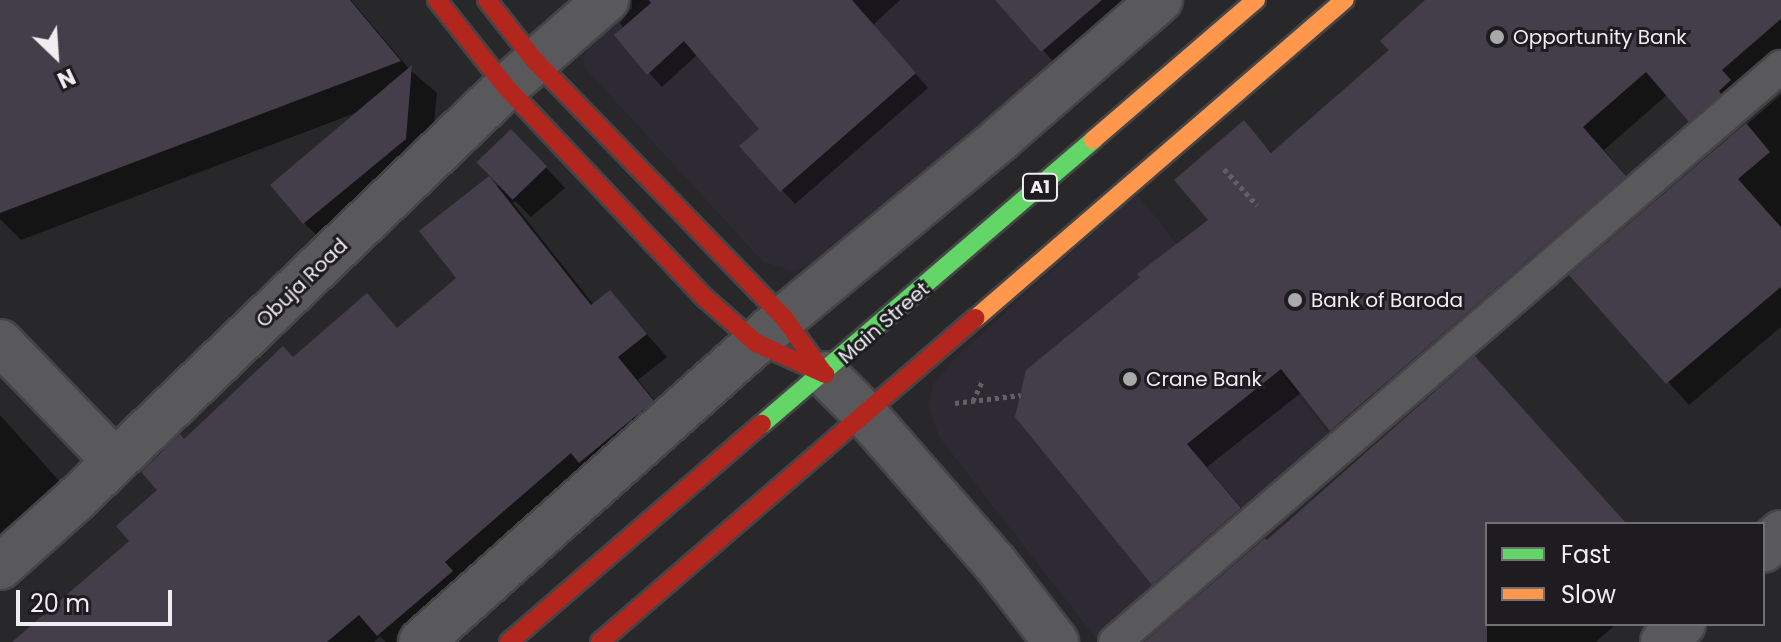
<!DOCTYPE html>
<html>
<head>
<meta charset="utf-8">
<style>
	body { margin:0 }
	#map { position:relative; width:1781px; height:642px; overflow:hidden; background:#282729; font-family:Poppins,sans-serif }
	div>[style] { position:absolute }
	.built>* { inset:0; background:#2d2a33 }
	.shadow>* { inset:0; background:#0007 }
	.building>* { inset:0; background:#433e4a; transform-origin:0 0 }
	.path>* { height:5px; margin-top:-2.5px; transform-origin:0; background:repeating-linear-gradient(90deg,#616062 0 4px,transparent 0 8px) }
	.roads { filter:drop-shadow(2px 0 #454446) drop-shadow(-2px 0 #454446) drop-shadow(0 2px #454446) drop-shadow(0 -2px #454446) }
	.lane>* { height:32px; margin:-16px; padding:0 16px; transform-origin:16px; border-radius:16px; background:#59585a }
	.street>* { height:44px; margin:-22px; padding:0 22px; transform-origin:22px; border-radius:22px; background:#59585a }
	.fast>* { height:18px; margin:-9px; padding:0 9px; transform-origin:9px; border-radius:9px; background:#63d668 }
	.slow>* { height:18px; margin:-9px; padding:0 9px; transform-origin:9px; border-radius:9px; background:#ff974d }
	.jam>* { height:18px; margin:-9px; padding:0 9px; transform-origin:9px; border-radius:9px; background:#b3261e }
	.dots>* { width:22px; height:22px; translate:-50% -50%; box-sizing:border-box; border:4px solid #1e1c21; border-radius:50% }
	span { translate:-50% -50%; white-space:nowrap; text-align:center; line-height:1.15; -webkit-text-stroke:6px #1e1c21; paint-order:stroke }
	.shield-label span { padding:2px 6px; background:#1e1c21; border:2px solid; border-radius:6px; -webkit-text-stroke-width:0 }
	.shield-label { font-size:18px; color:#eeedf0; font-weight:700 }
	.poi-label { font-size:20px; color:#eeedf0 }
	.left { translate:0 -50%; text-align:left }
	.street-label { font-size:20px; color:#eeedf0 }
	.legend { position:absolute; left:1485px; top:522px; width:280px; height:104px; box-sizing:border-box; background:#1e1c21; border:2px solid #717074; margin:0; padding:10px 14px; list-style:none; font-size:24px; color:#eeedf0 }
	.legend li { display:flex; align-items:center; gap:16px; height:40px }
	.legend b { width:40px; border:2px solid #717074 }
	.north { position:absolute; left:16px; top:16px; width:80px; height:80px; -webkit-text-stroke:6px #1e1c21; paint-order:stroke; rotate:155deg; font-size:22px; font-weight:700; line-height:32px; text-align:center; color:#eeedf0 }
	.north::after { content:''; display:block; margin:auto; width:28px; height:36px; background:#eeedf0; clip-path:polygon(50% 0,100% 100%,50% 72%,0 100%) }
	.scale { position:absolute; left:16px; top:590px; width:156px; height:36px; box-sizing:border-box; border:4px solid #eeedf0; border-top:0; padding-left:10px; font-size:24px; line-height:28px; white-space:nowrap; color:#eeedf0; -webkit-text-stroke:6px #1e1c21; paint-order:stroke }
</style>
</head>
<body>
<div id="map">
	<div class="built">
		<div style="clip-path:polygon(644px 0,1121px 0,853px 238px,814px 264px,792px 271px,763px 262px,583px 66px,586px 48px)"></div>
		<div style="clip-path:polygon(1137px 194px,1330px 435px,1097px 640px,939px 437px,929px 407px,933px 384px,959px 354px)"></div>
	</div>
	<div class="shadow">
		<div style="clip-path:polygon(0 0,351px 0,410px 70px,437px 93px,430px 165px,330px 248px,304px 223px,358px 112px,21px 240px,0 219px)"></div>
		<div style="clip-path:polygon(632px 0,900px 0,873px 25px,928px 88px,795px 204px,742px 146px,762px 129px,698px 54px,662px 87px,616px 36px,624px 29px,620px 23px,632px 8px)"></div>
		<div style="clip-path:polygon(998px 0,1143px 0,1062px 71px)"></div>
		<div style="clip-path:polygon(1428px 0,1781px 0,1781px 82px,1712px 142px,1668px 94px,1604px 150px,1646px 199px,1354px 451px,1302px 392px,1207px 467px,1261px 531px,1176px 605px,1154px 583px,1210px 220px,1244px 123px,1273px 154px,1392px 50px)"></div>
		<div style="clip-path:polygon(1781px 95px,1781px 327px,1689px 405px,1572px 275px)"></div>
		<div style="clip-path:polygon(531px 151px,565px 188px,531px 217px,515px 201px,513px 203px,594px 305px,610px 292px,667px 357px,638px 380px,674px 424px,417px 642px,386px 642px,380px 636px,374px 642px,15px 642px,132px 541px,184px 442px,293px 359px,366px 296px,398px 329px,459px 279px,497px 186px)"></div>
		<div style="clip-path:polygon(1475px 359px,1627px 524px,1487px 524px,1487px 624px,1616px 624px,1596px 642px,1146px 642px,1267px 542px)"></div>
		<div style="clip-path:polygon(0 415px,63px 485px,0 541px)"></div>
	</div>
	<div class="building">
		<div style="clip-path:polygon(0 0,350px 0,401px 61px,0 213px)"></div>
		<div style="clip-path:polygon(649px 0,852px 0,916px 73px,780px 192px,739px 146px,759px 129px,684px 41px,647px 75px,614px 35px,651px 3px)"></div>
		<div style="clip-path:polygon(995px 0,1102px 0,1041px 52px)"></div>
		<div style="clip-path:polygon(1425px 0,1781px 0,1781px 19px,1722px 70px,1731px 80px,1719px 91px,1721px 94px,1689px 122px,1646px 72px,1583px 127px,1626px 176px,1330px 431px,1281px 369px,1187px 444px,1241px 508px,1152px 585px,1015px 417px,1026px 370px,1140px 277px,1137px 274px,1208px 220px,1174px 180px,1244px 120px,1271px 153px,1389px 50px,1380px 41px)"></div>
		<div style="clip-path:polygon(412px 65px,406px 139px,303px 224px,270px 185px)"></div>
		<div style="clip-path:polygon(1746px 123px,1770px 152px,1738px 179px,1781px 227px,1781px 287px,1666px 384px,1569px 275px)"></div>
		<div style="left:511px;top:129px;width:52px;height:48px;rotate:46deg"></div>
		<div style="clip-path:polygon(489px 176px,591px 305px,610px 290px,647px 334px,618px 357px,654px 401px,579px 463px,571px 453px,445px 562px,453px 571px,377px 636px,359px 615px,327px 642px,12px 642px,129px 541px,116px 526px,157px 490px,141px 472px,180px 434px,184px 439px,283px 346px,293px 357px,367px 293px,397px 328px,456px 278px,419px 231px)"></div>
		<div style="clip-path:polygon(1475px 356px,1627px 524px,1487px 524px,1487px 642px,1144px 642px,1265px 538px,1267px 540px)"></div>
	</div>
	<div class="path">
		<div style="left:1224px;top:169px;width:49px;rotate:47.5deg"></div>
		<div style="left:973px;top:401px;width:23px;rotate:-65deg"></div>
		<div style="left:955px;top:403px;width:66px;rotate:-6.9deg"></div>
	</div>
	<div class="roads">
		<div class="lane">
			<div style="left:1115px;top:642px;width:880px;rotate:-40.81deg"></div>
		</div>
		<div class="street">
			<div style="left:0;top:342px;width:165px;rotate:46deg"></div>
			<div style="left:825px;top:374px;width:55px;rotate:45deg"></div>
			<div style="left:864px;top:413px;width:199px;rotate:48.9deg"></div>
			<div style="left:995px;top:563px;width:100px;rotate:52.3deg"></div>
			<div style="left:1763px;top:550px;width:25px;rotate:-43deg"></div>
			<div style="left:0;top:567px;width:102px;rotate:-41.8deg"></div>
			<div style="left:76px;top:499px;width:596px;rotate:-43.78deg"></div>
			<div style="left:506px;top:87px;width:133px;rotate:-41deg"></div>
			<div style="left:421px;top:642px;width:487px;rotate:-41.8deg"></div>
			<div style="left:784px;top:318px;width:281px;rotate:-39.6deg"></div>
			<div style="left:1000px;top:139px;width:212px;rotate:-41deg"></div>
			<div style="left:1663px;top:642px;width:27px;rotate:-42deg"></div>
		</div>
		<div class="fast">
			<div style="left:762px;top:424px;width:436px;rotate:-40.6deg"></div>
		</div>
		<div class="slow">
			<div style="left:1093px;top:140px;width:215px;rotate:-40.7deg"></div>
			<div style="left:976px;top:318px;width:487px;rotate:-40.8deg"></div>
		</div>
		<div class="jam">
			<div style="left:437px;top:0;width:111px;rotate:51.6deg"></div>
			<div style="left:506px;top:87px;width:290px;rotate:46.7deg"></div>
			<div style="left:705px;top:298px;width:68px;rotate:41.4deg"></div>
			<div style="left:756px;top:343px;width:76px;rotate:24.2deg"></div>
			<div style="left:487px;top:0;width:78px;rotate:51.8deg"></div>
			<div style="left:535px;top:61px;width:358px;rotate:45.9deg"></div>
			<div style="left:784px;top:318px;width:67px;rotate:54.2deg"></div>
			<div style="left:509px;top:642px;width:334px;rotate:-40.8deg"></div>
			<div style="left:600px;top:642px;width:496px;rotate:-40.8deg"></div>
		</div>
	</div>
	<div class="dots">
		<div style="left:1497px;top:37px;background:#a9a8aa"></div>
		<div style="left:1295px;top:300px;background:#a9a8aa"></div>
		<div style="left:1130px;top:379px;background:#a9a8aa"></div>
	</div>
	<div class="shield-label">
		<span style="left:1040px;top:187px">A1</span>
	</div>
	<div class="poi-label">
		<span class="left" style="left:1513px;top:37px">Opportunity Bank</span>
		<span class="left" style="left:1311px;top:300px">Bank of Baroda</span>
		<span class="left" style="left:1146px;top:379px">Crane Bank</span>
	</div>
	<div class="street-label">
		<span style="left:302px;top:283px;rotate:-44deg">Obuja Road</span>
		<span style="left:884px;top:323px;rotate:-41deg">Main Street</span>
	</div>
	<ul class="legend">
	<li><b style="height:10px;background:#63d668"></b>Fast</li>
	<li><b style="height:10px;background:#ff974d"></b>Slow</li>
	</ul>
	<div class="north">N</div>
	<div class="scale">20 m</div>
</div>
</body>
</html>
